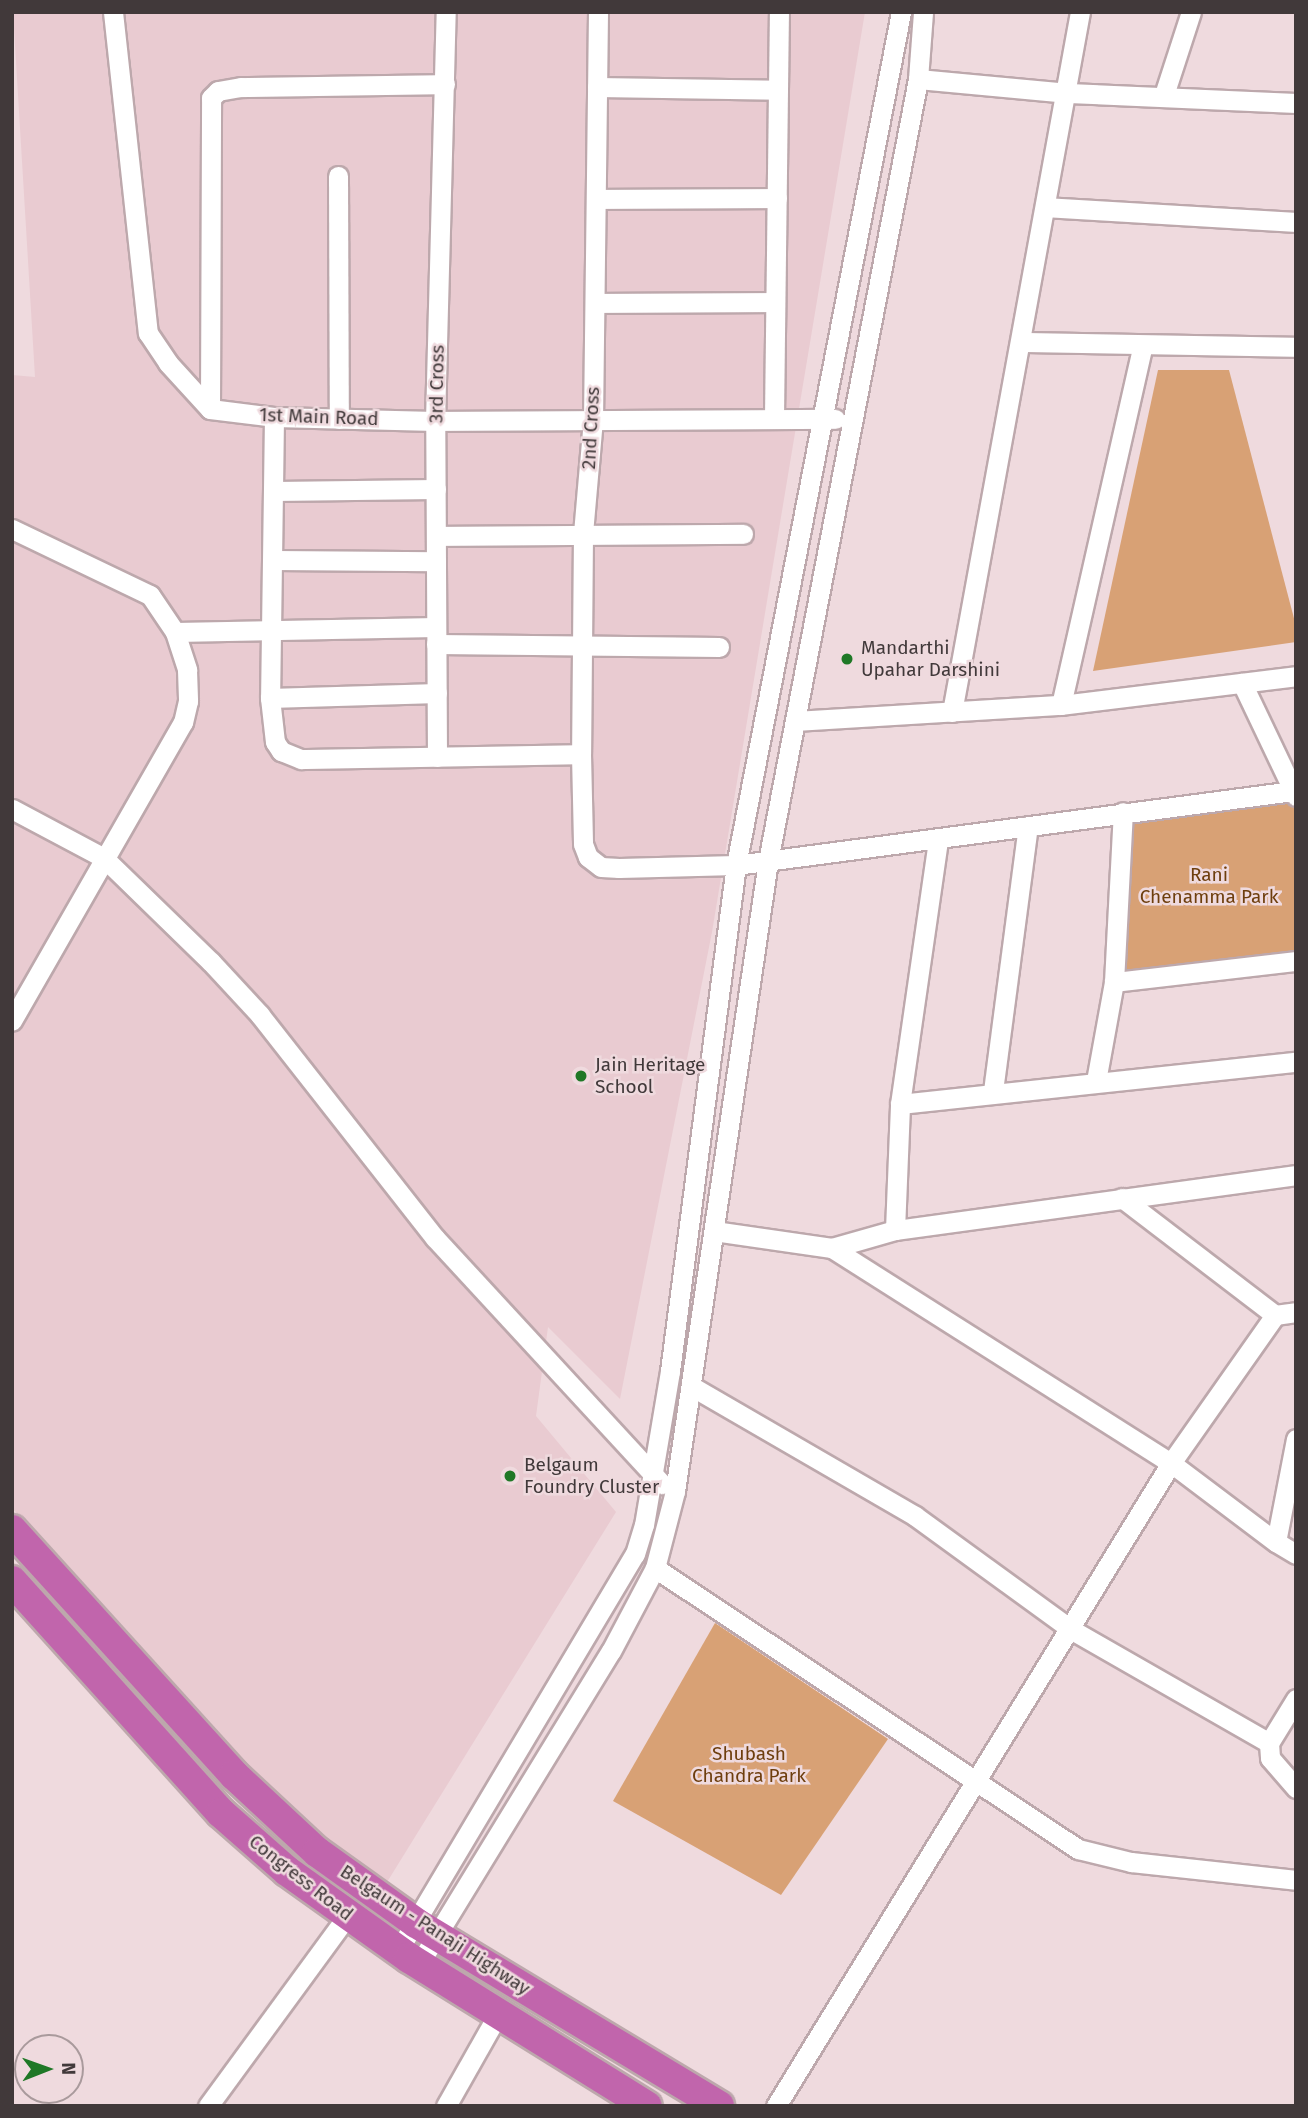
<!DOCTYPE html>
<html>
<head>
<meta charset="utf-8">
<style>
	body { margin:0 }
	#map { position:relative; width:1308px; height:2118px; overflow:hidden; background:#efdade; font-family:"Fira Sans",sans-serif }
	div>[style] { position:absolute }
	.built>* { inset:0; background:#e9cbd1 }
	.green>* { inset:0; background:#d8a175 }
	.roads { filter:drop-shadow(2px 0 #bda8ac) drop-shadow(-2px 0 #bda8ac) drop-shadow(0 2px #bda8ac) drop-shadow(0 -2px #bda8ac) }
	.minor>* { height:19px; margin:-9.5px; padding:0 9.5px; transform-origin:9.5px; border-radius:9.5px; background:#fff }
	.highway>* { height:30px; margin:-15px; padding:0 15px; transform-origin:15px; border-radius:15px; background:#c165ac }
	.dots>* { width:19px; height:19px; translate:-50% -50%; box-sizing:border-box; border:4px solid #efdade; border-radius:50% }
	span { translate:-50% -50%; white-space:nowrap; text-align:center; line-height:1.15; -webkit-text-stroke:5px #efdade; paint-order:stroke }
	.street-label { font-size:19px; color:#41393a }
	.poi-label { font-size:19px; color:#41393a }
	.left { translate:0 -50%; text-align:left }
	.park-label { font-size:19px; color:#6e3e0d }
	.frame { position:absolute; inset:0; border:14px solid #41393a; pointer-events:none }
	.north { position:absolute; left:14px; top:2034px; width:70px; height:70px; box-sizing:border-box; background:#efdade; border:2px solid #a99a9c; border-radius:50%; rotate:89deg; font-size:19px; font-weight:700; line-height:28px; text-align:center; color:#41393a }
	.north::after { content:''; display:block; margin:auto; width:24px; height:32px; background:#1f7826; clip-path:polygon(50% 0,100% 100%,50% 72%,0 100%) }
</style>
</head>
<body>
<div id="map">
	<div class="built">
		<div style="clip-path:polygon(13px 12px,865px 12px,712px 932px,620px 1399px,548px 1327px,536px 1416px,616px 1512px,384px 1887px,260px 1786px,12px 1508px,12px 375px,35px 377px)"></div>
	</div>
	<div class="green">
		<div style="clip-path:polygon(1158px 370px,1229px 370px,1296px 626px,1296px 642px,1093px 671px)"></div>
		<div style="clip-path:polygon(1289px 796px,1296px 809px,1296px 956px,1119px 976px,1126px 817px)"></div>
		<div style="clip-path:polygon(715px 1623px,888px 1739px,781px 1895px,613px 1801px)"></div>
	</div>
	<div class="roads">
		<div class="minor">
			<div style="left:113px;top:12px;width:323px;rotate:83.8deg"></div>
			<div style="left:148px;top:333px;width:36px;rotate:56deg"></div>
			<div style="left:168px;top:363px;width:62px;rotate:47.6deg"></div>
			<div style="left:210px;top:409px;width:64px;rotate:7.1deg"></div>
			<div style="left:274px;top:417px;width:161px;rotate:1.4deg"></div>
			<div style="left:435px;top:421px;width:400px;rotate:-0.3deg"></div>
			<div style="left:598px;top:12px;width:407px;rotate:90.7deg"></div>
			<div style="left:593px;top:419px;width:115px;rotate:95deg"></div>
			<div style="left:583px;top:534px;width:220px;rotate:90.5deg"></div>
			<div style="left:581px;top:754px;width:90px;rotate:88.7deg"></div>
			<div style="left:583px;top:844px;width:14px;rotate:69deg"></div>
			<div style="left:588px;top:857px;width:16px;rotate:38deg"></div>
			<div style="left:601px;top:867px;width:18px;rotate:3deg"></div>
			<div style="left:619px;top:868px;width:117px;rotate:-1.5deg"></div>
			<div style="left:736px;top:865px;width:562px;rotate:-7.57deg"></div>
			<div style="left:918px;top:79px;width:151px;rotate:5.3deg"></div>
			<div style="left:1068px;top:93px;width:228px;rotate:2.5deg"></div>
			<div style="left:597px;top:87px;width:181px;rotate:0.9deg"></div>
			<div style="left:1164px;top:95px;width:87px;rotate:-72deg"></div>
			<div style="left:338px;top:176px;width:243px;rotate:89.8deg"></div>
			<div style="left:596px;top:199px;width:181px;rotate:-0.3deg"></div>
			<div style="left:1045px;top:207px;width:251px;rotate:3.4deg"></div>
			<div style="left:595px;top:303px;width:180px;rotate:-0.3deg"></div>
			<div style="left:1021px;top:342px;width:275px;rotate:1deg"></div>
			<div style="left:210px;top:409px;width:311px;rotate:-89.8deg"></div>
			<div style="left:211px;top:98px;width:10px;rotate:-45deg"></div>
			<div style="left:218px;top:91px;width:23px;rotate:-10deg"></div>
			<div style="left:241px;top:87px;width:204px;rotate:-0.8deg"></div>
			<div style="left:274px;top:417px;width:281px;rotate:90.8deg"></div>
			<div style="left:270px;top:698px;width:44px;rotate:83.5deg"></div>
			<div style="left:275px;top:742px;width:11px;rotate:56deg"></div>
			<div style="left:281px;top:751px;width:22px;rotate:22deg"></div>
			<div style="left:301px;top:759px;width:280px;rotate:-1deg"></div>
			<div style="left:774px;top:417px;width:405px;rotate:-89.3deg"></div>
			<div style="left:274px;top:491px;width:162px;rotate:-0.7deg"></div>
			<div style="left:12px;top:529px;width:153px;rotate:25.6deg"></div>
			<div style="left:150px;top:595px;width:45px;rotate:56deg"></div>
			<div style="left:175px;top:632px;width:40px;rotate:72deg"></div>
			<div style="left:187px;top:670px;width:31px;rotate:88deg"></div>
			<div style="left:188px;top:701px;width:22px;rotate:103deg"></div>
			<div style="left:183px;top:722px;width:344px;rotate:119.8deg"></div>
			<div style="left:436px;top:536px;width:307px;rotate:-0.4deg"></div>
			<div style="left:274px;top:560px;width:162px;rotate:0.4deg"></div>
			<div style="left:175px;top:632px;width:261px;rotate:-1.1deg"></div>
			<div style="left:436px;top:644px;width:283px;rotate:0.6deg"></div>
			<div style="left:1242px;top:683px;width:125px;rotate:64.5deg"></div>
			<div style="left:270px;top:698px;width:167px;rotate:-1.7deg"></div>
			<div style="left:1061px;top:705px;width:369px;rotate:-77.2deg"></div>
			<div style="left:952px;top:712px;width:712px;rotate:-79.64deg"></div>
			<div style="left:796px;top:721px;width:265px;rotate:-3.5deg"></div>
			<div style="left:1061px;top:705px;width:237px;rotate:-7deg"></div>
			<div style="left:437px;top:757px;width:336px;rotate:-90.3deg"></div>
			<div style="left:435px;top:421px;width:409px;rotate:-88.5deg"></div>
			<div style="left:12px;top:809px;width:104px;rotate:28deg"></div>
			<div style="left:104px;top:858px;width:149px;rotate:44.2deg"></div>
			<div style="left:211px;top:962px;width:72px;rotate:47.2deg"></div>
			<div style="left:260px;top:1015px;width:283px;rotate:51.9deg"></div>
			<div style="left:435px;top:1238px;width:335px;rotate:47.3deg"></div>
			<div style="left:1114px;top:982px;width:183px;rotate:-6.6deg"></div>
			<div style="left:1096px;top:1081px;width:101px;rotate:-79.7deg"></div>
			<div style="left:1114px;top:982px;width:170px;rotate:-87deg"></div>
			<div style="left:993px;top:1091px;width:267px;rotate:-82.5deg"></div>
			<div style="left:900px;top:1104px;width:398px;rotate:-6.1deg"></div>
			<div style="left:1122px;top:1198px;width:193px;rotate:37.4deg"></div>
			<div style="left:895px;top:1230px;width:126px;rotate:-87.7deg"></div>
			<div style="left:900px;top:1104px;width:268px;rotate:-81.8deg"></div>
			<div style="left:714px;top:1231px;width:119px;rotate:8.2deg"></div>
			<div style="left:832px;top:1248px;width:66px;rotate:-15.9deg"></div>
			<div style="left:895px;top:1230px;width:405px;rotate:-7.8deg"></div>
			<div style="left:832px;top:1248px;width:401px;rotate:32.4deg"></div>
			<div style="left:1171px;top:1463px;width:131px;rotate:37deg"></div>
			<div style="left:1276px;top:1542px;width:105px;rotate:-79deg"></div>
			<div style="left:691px;top:1386px;width:259px;rotate:30.1deg"></div>
			<div style="left:915px;top:1516px;width:194px;rotate:36deg"></div>
			<div style="left:1072px;top:1630px;width:227px;rotate:29.8deg"></div>
			<div style="left:1276px;top:1542px;width:23px;rotate:31deg"></div>
			<div style="left:655px;top:1568px;width:508px;rotate:33.6deg"></div>
			<div style="left:1078px;top:1849px;width:55px;rotate:13.8deg"></div>
			<div style="left:1131px;top:1862px;width:166px;rotate:6.2deg"></div>
			<div style="left:1296px;top:1699px;width:52px;rotate:121.5deg"></div>
			<div style="left:1269px;top:1743px;width:15px;rotate:86deg"></div>
			<div style="left:1270px;top:1758px;width:40px;rotate:49deg"></div>
			<div style="left:398px;top:1951px;width:462px;rotate:-59.2deg"></div>
			<div style="left:635px;top:1554px;width:30px;rotate:-73deg"></div>
			<div style="left:644px;top:1525px;width:156px;rotate:-80.4deg"></div>
			<div style="left:670px;top:1371px;width:510px;rotate:-82.57deg"></div>
			<div style="left:736px;top:865px;width:869px;rotate:-79.05deg"></div>
			<div style="left:419px;top:1964px;width:367px;rotate:-58.5deg"></div>
			<div style="left:611px;top:1651px;width:94px;rotate:-62.1deg"></div>
			<div style="left:655px;top:1568px;width:80px;rotate:-75.4deg"></div>
			<div style="left:675px;top:1491px;width:637px;rotate:-81.6deg"></div>
			<div style="left:768px;top:861px;width:796px;rotate:-79.14deg"></div>
			<div style="left:918px;top:79px;width:67px;rotate:-85.7deg"></div>
			<div style="left:208px;top:2106px;width:237px;rotate:-53.8deg"></div>
			<div style="left:446px;top:2106px;width:106px;rotate:-60.5deg"></div>
			<div style="left:776px;top:2106px;width:755px;rotate:-58.44deg"></div>
			<div style="left:1171px;top:1463px;width:181px;rotate:-54.9deg"></div>
			<div style="left:1275px;top:1315px;width:21px;rotate:-8deg"></div>
		</div>
		<div class="highway">
			<div style="left:12px;top:1530px;width:331px;rotate:47.8deg"></div>
			<div style="left:234px;top:1775px;width:113px;rotate:42.9deg"></div>
			<div style="left:317px;top:1852px;width:122px;rotate:35.6deg"></div>
			<div style="left:416px;top:1923px;width:354px;rotate:31.1deg"></div>
			<div style="left:12px;top:1581px;width:312px;rotate:48deg"></div>
			<div style="left:221px;top:1813px;width:88px;rotate:41.3deg"></div>
			<div style="left:287px;top:1871px;width:150px;rotate:35.5deg"></div>
			<div style="left:409px;top:1958px;width:280px;rotate:31.9deg"></div>
		</div>
	</div>
	<div class="dots">
		<div style="left:847px;top:659px;background:#1f7826"></div>
		<div style="left:581px;top:1076px;background:#1f7826"></div>
		<div style="left:510px;top:1476px;background:#1f7826"></div>
	</div>
	<div class="street-label">
		<span style="left:437px;top:384px;rotate:-89deg">3rd Cross</span>
		<span style="left:319px;top:417px;rotate:2deg">1st Main Road</span>
		<span style="left:591px;top:428px;rotate:-87deg">2nd Cross</span>
		<span style="left:301px;top:1878px;rotate:38deg">Congress Road</span>
		<span style="left:435px;top:1930px;rotate:33deg">Belgaum - Panaji Highway</span>
	</div>
	<div class="poi-label">
		<span class="left" style="left:861px;top:659px">Mandarthi<br>Upahar Darshini</span>
		<span class="left" style="left:595px;top:1076px">Jain Heritage<br>School</span>
		<span class="left" style="left:524px;top:1476px">Belgaum<br>Foundry Cluster</span>
	</div>
	<div class="park-label">
		<span style="left:1209px;top:886px">Rani<br>Chenamma Park</span>
		<span style="left:749px;top:1765px">Shubash<br>Chandra Park</span>
	</div>
	<div class="frame"></div>
	<div class="north">N</div>
</div>
</body>
</html>
